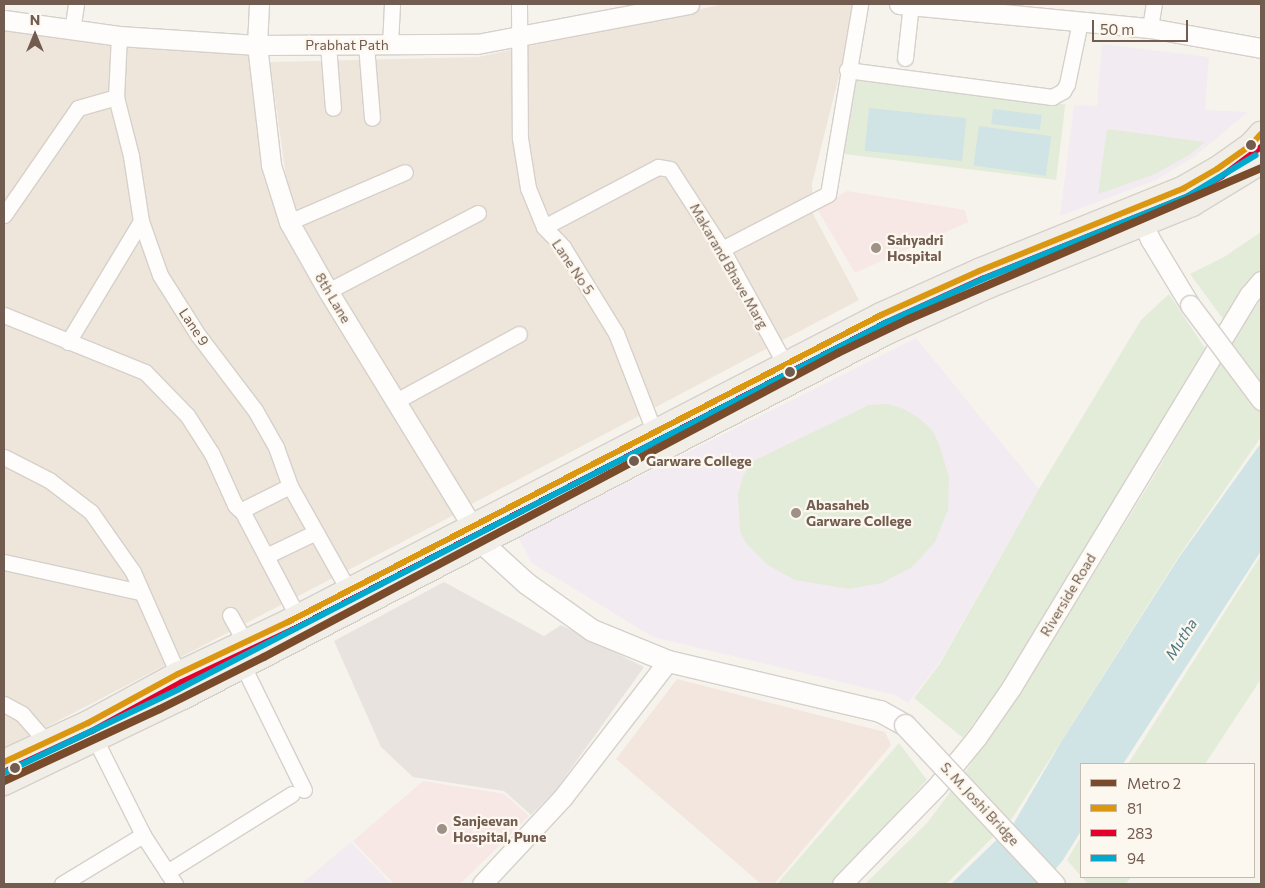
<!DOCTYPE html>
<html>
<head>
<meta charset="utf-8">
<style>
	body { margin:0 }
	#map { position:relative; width:1265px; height:888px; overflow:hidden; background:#f6f3ed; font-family:Commissioner,sans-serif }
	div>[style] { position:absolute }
	.residential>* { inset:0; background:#eee6db }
	.commercial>* { inset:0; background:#f3e6df }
	.industrial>* { inset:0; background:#e8e3de }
	.education>* { inset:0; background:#f3ebf2 }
	.medical>* { inset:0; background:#f7e7e5 }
	.green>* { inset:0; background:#e3ecd9; transform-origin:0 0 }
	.water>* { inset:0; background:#d0e3e5; transform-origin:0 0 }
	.roads { filter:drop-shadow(1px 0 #d6d0cb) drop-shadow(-1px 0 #d6d0cb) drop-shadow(0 1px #d6d0cb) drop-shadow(0 -1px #d6d0cb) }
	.minor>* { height:15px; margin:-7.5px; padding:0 7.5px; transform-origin:7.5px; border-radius:7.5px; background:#fefdfc }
	.tertiary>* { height:19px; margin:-9.5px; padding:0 9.5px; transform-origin:9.5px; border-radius:9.5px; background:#fefdfc }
	.secondary>* { height:21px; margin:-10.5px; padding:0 10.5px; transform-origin:10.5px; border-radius:10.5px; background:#fefdfc }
	.primary>* { height:24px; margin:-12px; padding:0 12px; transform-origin:12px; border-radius:12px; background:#f1eee7 }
	.rail>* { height:5.5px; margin-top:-2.75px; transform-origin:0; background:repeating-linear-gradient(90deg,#fdf8ef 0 11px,#e5e3e4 0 22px); box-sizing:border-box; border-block:1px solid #e5e3e4 }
	.bridges { filter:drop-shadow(1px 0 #d6d0cb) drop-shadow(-1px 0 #d6d0cb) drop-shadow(0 1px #d6d0cb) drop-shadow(0 -1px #d6d0cb) }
	.tertiary-bridge>* { height:19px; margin:-9.5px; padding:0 9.5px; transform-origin:9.5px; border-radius:9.5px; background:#fefdfc }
	.secondary-bridge>* { height:21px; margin:-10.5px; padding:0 10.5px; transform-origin:10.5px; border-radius:10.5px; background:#fefdfc }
	.bus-1>* { height:6px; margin:-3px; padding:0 3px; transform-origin:3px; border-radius:3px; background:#dc9710 }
	.bus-2>* { height:6px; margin:-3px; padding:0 3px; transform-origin:3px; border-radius:3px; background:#e4002b }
	.bus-3>* { height:6px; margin:-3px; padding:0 3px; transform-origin:3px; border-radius:3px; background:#00a9ce }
	.metro-1>* { height:8px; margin:-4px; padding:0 4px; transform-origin:4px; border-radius:4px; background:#7a4b2a }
	.dots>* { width:14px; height:14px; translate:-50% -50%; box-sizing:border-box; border:2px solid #fdf8ef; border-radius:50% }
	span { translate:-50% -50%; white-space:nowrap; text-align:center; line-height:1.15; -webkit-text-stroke:4.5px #fdf8ef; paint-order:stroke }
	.street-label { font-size:14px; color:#725c4f }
	.poi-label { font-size:14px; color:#725c4f; font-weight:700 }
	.left { translate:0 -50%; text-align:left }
	.stop-label { font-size:14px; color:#725c4f; font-weight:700 }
	.water-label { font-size:15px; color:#4b7883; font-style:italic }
	.frame { position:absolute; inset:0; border:5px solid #725c4f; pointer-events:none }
	.legend { position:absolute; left:1080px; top:763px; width:175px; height:115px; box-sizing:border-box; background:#fdf8ef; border:1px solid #c5baaf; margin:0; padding:6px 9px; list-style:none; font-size:15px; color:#725c4f }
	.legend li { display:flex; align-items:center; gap:10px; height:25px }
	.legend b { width:25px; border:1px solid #c5baaf }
	.north { position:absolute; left:10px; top:10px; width:50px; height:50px; -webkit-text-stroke:4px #fdf8ef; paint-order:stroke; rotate:0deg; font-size:14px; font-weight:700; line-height:20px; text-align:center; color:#725c4f }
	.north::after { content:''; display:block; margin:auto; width:18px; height:22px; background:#725c4f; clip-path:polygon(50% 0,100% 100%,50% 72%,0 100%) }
	.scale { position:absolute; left:1092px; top:20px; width:96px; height:22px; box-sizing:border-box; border:2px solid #725c4f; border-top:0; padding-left:6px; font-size:15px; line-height:18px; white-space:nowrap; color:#725c4f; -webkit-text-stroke:4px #fdf8ef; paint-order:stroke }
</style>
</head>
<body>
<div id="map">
	<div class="residential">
		<div style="clip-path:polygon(724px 4px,857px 4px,812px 184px,813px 214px,859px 300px,466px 507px,292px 220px,270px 62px,478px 57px)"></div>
		<div style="clip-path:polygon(4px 25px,254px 51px,267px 165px,458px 513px,4px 749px)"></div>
	</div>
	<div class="commercial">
		<div style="clip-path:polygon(677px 679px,885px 732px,891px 745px,774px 884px,761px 884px,616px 759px)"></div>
	</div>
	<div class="industrial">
		<div style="clip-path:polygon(444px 582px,544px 636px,561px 625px,644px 667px,555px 791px,531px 815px,504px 791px,413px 777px,381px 747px,334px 641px)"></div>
	</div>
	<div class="education">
		<div style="clip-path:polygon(1102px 44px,1209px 57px,1205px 110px,1248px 112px,1194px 157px,1156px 180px,1060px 216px,1074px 105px,1097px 106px)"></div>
		<div style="clip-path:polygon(916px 338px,1039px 489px,938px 665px,908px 703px,895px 695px,653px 637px,532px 563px,518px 537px)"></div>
		<div style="clip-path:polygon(351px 842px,391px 884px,301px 884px)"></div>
	</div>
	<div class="medical">
		<div style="clip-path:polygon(847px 191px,965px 210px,968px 222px,855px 273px,817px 209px)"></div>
		<div style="clip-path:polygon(423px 781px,504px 794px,529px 816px,460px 884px,394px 884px,353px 841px)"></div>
	</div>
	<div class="green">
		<div style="left:849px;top:78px;width:218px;height:76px;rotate:7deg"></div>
		<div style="clip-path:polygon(1107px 129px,1205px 142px,1191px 154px,1153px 175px,1098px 194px)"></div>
		<div style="clip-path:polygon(1261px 232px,1261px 271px,1223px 319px,1190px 274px,1224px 257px)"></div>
		<div style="clip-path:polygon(1169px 294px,1205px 348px,1009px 675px,963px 738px,914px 698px,939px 665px,1039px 489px,1141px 320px)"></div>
		<div style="clip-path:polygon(1261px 299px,1261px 437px,1179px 556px,1013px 817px,946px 884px,865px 884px,928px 822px,968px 768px,1073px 607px,1153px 478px,1234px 338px)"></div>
		<div style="clip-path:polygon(887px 404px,904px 409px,919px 418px,932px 430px,939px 444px,949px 477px,948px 510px,935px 542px,912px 567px,882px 583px,849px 589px,795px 580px,768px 565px,746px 543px,740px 531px,738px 494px,743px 476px,753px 461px,869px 405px)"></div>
		<div style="clip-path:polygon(1261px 555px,1261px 679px,1205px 764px,1128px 764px)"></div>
		<div style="clip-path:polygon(899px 743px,927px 780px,832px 884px,777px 884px)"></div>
		<div style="clip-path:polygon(1081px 837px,1081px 877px,1131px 877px,1126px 884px,1088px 884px,1067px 860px)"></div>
	</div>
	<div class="water">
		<div style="left:869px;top:108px;width:98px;height:43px;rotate:6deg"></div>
		<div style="left:993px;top:109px;width:49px;height:15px;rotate:7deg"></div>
		<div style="left:979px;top:126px;width:73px;height:40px;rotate:8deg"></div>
		<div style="clip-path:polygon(1261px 443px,1261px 551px,1123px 764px,1081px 764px,1081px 831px,1063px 860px,1043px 884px,951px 884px,1014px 823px,1061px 742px,1180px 556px)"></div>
	</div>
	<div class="roads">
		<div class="minor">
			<div style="left:519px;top:4px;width:134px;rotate:89.6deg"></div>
			<div style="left:520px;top:138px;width:51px;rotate:80.9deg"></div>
			<div style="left:528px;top:188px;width:42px;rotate:67.7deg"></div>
			<div style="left:544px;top:227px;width:28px;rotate:46deg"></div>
			<div style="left:563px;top:247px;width:101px;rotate:58.4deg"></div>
			<div style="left:616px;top:333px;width:105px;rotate:68.8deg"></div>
			<div style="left:1150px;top:28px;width:24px;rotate:-81deg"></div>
			<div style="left:72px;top:30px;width:26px;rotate:-81deg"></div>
			<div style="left:119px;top:36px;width:61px;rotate:92.8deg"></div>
			<div style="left:116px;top:97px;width:61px;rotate:75.7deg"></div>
			<div style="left:131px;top:156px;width:66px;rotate:81.3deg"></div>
			<div style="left:141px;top:221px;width:57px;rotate:70.6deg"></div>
			<div style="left:160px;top:275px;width:71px;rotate:57.7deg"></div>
			<div style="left:198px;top:335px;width:94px;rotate:52.8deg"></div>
			<div style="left:255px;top:410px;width:43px;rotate:60.4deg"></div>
			<div style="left:276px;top:447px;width:41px;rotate:70.3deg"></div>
			<div style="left:290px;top:486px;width:120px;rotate:60.7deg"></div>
			<div style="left:328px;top:45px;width:63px;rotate:85.5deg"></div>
			<div style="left:366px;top:45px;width:73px;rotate:85.3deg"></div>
			<div style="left:390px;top:45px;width:41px;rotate:-87.2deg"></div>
			<div style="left:905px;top:58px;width:54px;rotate:-83.7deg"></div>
			<div style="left:847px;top:70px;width:207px;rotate:7.5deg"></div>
			<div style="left:1052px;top:97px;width:13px;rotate:-29deg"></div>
			<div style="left:1063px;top:91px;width:8px;rotate:-60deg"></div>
			<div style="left:1067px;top:84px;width:63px;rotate:-78.2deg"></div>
			<div style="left:4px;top:215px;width:130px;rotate:-55.3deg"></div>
			<div style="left:78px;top:108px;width:40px;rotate:-16deg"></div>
			<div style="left:289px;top:222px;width:126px;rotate:-23.3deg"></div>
			<div style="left:544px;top:227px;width:129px;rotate:-27.8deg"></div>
			<div style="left:658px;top:167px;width:12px;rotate:9deg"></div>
			<div style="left:670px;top:169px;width:95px;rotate:57deg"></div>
			<div style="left:722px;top:249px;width:131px;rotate:61.3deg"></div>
			<div style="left:722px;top:249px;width:119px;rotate:-27.4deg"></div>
			<div style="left:828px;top:194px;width:193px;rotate:-80.4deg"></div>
			<div style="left:328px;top:291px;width:169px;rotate:-27.5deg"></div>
			<div style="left:4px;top:315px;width:152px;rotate:22deg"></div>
			<div style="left:145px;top:372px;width:60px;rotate:45.7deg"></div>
			<div style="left:187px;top:415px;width:46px;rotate:57.3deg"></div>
			<div style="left:212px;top:454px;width:56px;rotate:65.7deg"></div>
			<div style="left:235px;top:505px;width:6px;rotate:45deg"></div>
			<div style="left:239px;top:509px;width:5px"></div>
			<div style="left:244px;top:509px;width:51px;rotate:-26.6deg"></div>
			<div style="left:68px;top:342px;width:141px;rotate:-58.9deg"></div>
			<div style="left:396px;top:401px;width:140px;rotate:-28.6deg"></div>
			<div style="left:4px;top:457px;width:51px;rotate:27.1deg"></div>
			<div style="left:49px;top:480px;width:53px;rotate:37.3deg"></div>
			<div style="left:91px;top:512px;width:73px;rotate:55deg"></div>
			<div style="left:133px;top:572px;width:111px;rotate:66.2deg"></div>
			<div style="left:241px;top:509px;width:122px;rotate:62.2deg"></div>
			<div style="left:266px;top:556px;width:55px;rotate:-25.6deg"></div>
			<div style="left:4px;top:562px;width:140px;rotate:12.4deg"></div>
			<div style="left:230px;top:615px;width:31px;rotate:61deg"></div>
			<div style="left:243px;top:666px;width:138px;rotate:63.8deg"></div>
			<div style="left:4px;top:704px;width:21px;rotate:29deg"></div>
			<div style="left:22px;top:714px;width:38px;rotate:49deg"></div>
			<div style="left:95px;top:739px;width:107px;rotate:63.4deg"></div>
			<div style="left:143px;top:835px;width:59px;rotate:56.9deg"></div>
			<div style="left:167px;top:872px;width:147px;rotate:-32deg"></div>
			<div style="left:62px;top:884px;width:95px;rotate:-31.2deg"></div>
		</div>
		<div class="tertiary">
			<div style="left:259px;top:4px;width:41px;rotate:92.8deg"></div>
			<div style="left:257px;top:45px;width:121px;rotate:83.3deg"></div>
			<div style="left:271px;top:165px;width:60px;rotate:72.5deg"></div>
			<div style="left:289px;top:222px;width:79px;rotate:60.5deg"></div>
			<div style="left:328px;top:291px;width:276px;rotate:58.5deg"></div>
			<div style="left:899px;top:4px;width:252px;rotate:5.5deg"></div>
			<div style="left:1150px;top:28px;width:113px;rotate:10.2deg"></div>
			<div style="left:4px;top:20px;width:116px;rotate:7.9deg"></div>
			<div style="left:119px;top:36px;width:138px;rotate:3.7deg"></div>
			<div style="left:257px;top:45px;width:220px;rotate:-0.3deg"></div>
			<div style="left:477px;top:44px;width:216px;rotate:-10.7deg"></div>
			<div style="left:1138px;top:212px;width:30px;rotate:66deg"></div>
			<div style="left:1150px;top:239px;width:77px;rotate:58.8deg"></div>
			<div style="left:482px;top:884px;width:119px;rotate:-47deg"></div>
			<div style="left:563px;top:797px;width:172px;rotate:-52.3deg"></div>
			<div style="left:842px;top:884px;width:136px;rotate:-45.9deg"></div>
			<div style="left:937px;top:786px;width:63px;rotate:-50.8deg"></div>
			<div style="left:977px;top:737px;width:60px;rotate:-55.2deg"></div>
			<div style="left:1011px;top:688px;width:461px;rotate:-58.8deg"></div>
			<div style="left:1250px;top:294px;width:17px;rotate:-50deg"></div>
		</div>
		<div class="secondary">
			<div style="left:474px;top:529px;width:15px;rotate:62deg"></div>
			<div style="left:481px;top:542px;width:61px;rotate:42.3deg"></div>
			<div style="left:526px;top:583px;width:81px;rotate:35.5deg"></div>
			<div style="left:592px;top:630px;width:82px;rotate:22.2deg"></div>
			<div style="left:668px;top:661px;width:218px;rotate:13.3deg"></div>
			<div style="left:880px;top:711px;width:29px;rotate:29deg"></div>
		</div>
		<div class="primary">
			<div style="left:4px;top:762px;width:93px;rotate:-24.9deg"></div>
			<div style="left:88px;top:723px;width:102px;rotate:-28.6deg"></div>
			<div style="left:178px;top:674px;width:122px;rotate:-25.3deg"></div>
			<div style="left:288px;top:622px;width:668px;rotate:-27.37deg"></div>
			<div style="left:881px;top:315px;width:107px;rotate:-24.2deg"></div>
			<div style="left:979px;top:271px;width:221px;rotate:-22deg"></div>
			<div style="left:1184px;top:188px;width:38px;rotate:-30deg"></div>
			<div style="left:1217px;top:169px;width:42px;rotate:-35.2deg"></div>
			<div style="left:1251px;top:145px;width:15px;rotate:-48deg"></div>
			<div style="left:4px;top:783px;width:199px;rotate:-25.7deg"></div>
			<div style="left:183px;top:697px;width:795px;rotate:-27.4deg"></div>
			<div style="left:889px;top:331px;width:107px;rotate:-24.4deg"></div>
			<div style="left:986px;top:287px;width:222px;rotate:-21.9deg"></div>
			<div style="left:1192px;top:204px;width:81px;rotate:-31.3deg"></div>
		</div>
	</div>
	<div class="rail">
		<div style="left:396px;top:587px;width:73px;rotate:-33.9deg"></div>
	</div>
	<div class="bridges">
		<div class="tertiary-bridge">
			<div style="left:1190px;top:305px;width:119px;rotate:53.2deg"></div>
		</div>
		<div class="secondary-bridge">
			<div style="left:905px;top:725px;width:218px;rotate:46.9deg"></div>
		</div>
	</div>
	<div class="bus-1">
		<div style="left:4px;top:762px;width:93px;rotate:-24.9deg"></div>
		<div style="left:88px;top:723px;width:102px;rotate:-28.6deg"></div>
		<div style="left:178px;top:674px;width:122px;rotate:-25.3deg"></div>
		<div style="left:288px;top:622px;width:668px;rotate:-27.37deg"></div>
		<div style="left:881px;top:315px;width:107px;rotate:-24.2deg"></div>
		<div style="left:979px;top:271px;width:221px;rotate:-22deg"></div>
		<div style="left:1184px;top:188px;width:38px;rotate:-30deg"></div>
		<div style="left:1217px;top:169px;width:42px;rotate:-35.2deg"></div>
		<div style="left:1251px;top:145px;width:15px;rotate:-48deg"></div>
	</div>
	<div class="bus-2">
		<div style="left:8px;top:770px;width:93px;rotate:-24.9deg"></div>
		<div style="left:92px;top:731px;width:102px;rotate:-28.6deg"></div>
		<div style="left:182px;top:682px;width:122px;rotate:-25.3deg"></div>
		<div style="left:292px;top:630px;width:668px;rotate:-27.37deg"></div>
		<div style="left:885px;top:323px;width:107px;rotate:-24.4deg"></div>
		<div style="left:982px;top:279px;width:222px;rotate:-21.9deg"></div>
		<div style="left:1188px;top:196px;width:39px;rotate:-30deg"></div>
		<div style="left:1222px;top:176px;width:49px;rotate:-36.6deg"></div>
	</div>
	<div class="bus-3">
		<div style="left:4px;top:773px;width:194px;rotate:-25.6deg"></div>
		<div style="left:179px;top:689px;width:795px;rotate:-27.4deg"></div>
		<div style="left:885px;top:323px;width:107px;rotate:-24.2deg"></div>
		<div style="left:983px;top:279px;width:221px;rotate:-22deg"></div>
		<div style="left:1188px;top:196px;width:79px;rotate:-31.1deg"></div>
	</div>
	<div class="metro-1">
		<div style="left:4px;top:781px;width:172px;rotate:-24.8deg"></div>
		<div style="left:160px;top:709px;width:116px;rotate:-26.6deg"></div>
		<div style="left:264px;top:657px;width:650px;rotate:-27.91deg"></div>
		<div style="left:838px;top:353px;width:79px;rotate:-25.6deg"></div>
		<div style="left:909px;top:319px;width:383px;rotate:-23.2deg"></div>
	</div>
	<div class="dots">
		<div style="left:1251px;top:145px;background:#725c4f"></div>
		<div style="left:876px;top:248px;background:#a09186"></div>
		<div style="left:790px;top:372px;background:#725c4f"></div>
		<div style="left:634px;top:461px;background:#725c4f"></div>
		<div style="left:796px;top:513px;background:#a09186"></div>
		<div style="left:15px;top:768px;background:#725c4f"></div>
		<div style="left:442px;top:829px;background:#a09186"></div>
	</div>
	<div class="street-label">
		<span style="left:347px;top:45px">Prabhat Path</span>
		<span style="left:729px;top:266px;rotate:60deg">Makarand Bhave Marg</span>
		<span style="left:573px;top:267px;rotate:56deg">Lane No 5</span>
		<span style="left:333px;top:298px;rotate:59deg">8th Lane</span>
		<span style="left:194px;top:327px;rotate:56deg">Lane 9</span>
		<span style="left:1068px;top:595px;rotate:-59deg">Riverside Road</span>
		<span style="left:980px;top:804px;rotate:47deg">S. M. Joshi Bridge</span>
	</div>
	<div class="poi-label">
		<span class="left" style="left:887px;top:248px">Sahyadri<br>Hospital</span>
		<span class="left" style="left:806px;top:513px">Abasaheb<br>Garware College</span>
		<span class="left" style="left:453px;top:829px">Sanjeevan<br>Hospital, Pune</span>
	</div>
	<div class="stop-label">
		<span class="left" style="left:646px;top:461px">Garware College</span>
	</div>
	<div class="water-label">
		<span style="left:1181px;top:639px;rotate:-57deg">Mutha</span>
	</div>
	<div class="frame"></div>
	<ul class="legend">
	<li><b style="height:6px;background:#7a4b2a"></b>Metro 2</li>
	<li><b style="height:6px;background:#dc9710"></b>81</li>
	<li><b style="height:6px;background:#e4002b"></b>283</li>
	<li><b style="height:6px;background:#00a9ce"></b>94</li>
	</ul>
	<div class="north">N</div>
	<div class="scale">50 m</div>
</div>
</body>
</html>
